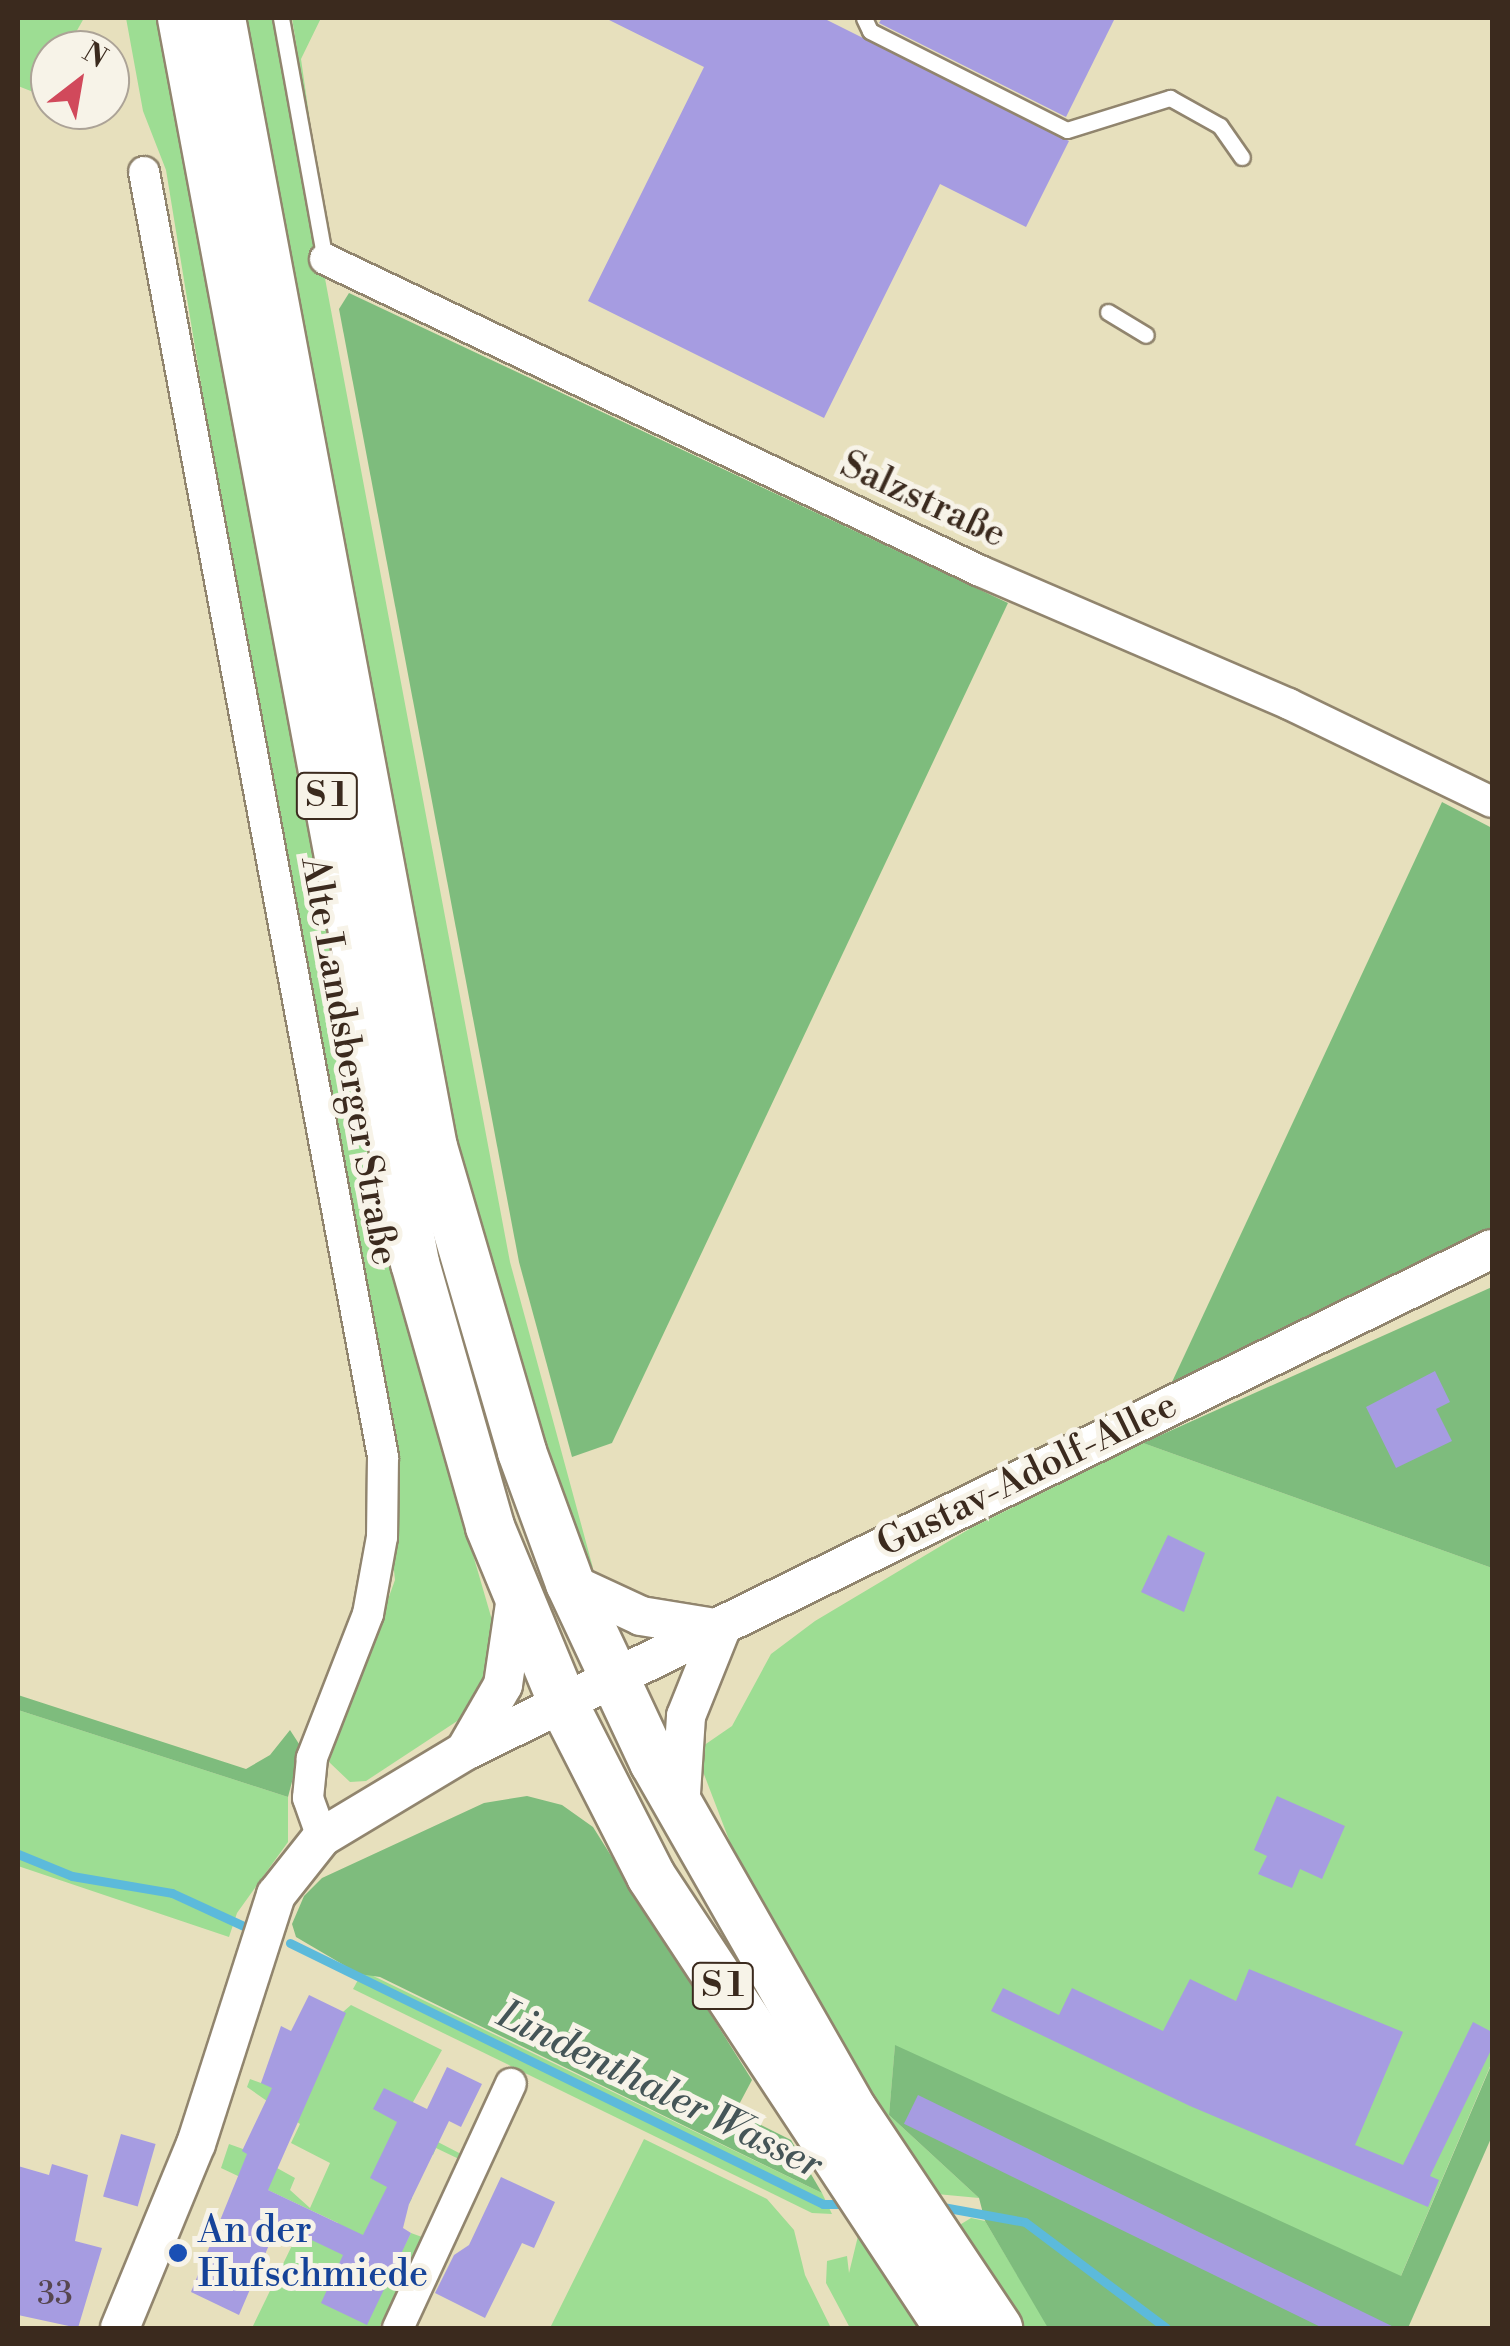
<!DOCTYPE html>
<html>
<head>
<meta charset="utf-8">
<style>
	body { margin:0 }
	#map { position:relative; width:1510px; height:2346px; overflow:hidden; background:#e7e0bd; font-family:"Libre Bodoni",serif }
	div>[style] { position:absolute }
	.green>* { inset:0; background:#9ddd93 }
	.forest>* { inset:0; background:#7ebc7d }
	.stream>* { height:9px; margin:-4.5px; padding:0 4.5px; transform-origin:4.5px; border-radius:4.5px; background:#5cbadb }
	.building>* { inset:0; background:#a69ce1; transform-origin:0 0 }
	.roads { filter:drop-shadow(2px 0 #91856e) drop-shadow(-2px 0 #91856e) drop-shadow(0 2px #91856e) drop-shadow(0 -2px #91856e) }
	.service>* { height:15px; margin:-7.5px; padding:0 7.5px; transform-origin:7.5px; border-radius:7.5px; background:#fff }
	.minor>* { height:30px; margin:-15px; padding:0 15px; transform-origin:15px; border-radius:15px; background:#fff }
	.tertiary>* { height:38px; margin:-19px; padding:0 19px; transform-origin:19px; border-radius:19px; background:#fff }
	.primary>* { height:48px; margin:-24px; padding:0 24px; transform-origin:24px; border-radius:24px; background:#fff }
	.dots>* { width:28px; height:28px; translate:-50% -50%; box-sizing:border-box; border:5px solid #f7f3e8; border-radius:50% }
	span { translate:-50% -50%; white-space:nowrap; text-align:center; line-height:1.15; -webkit-text-stroke:10px #f7f3e8; paint-order:stroke }
	.number-label { font-size:32px; color:#56464f }
	.number-label span { -webkit-text-stroke-width:0 }
	.shield-label span { padding:2px 8px; background:#f7f3e8; border:2px solid; border-radius:8px; -webkit-text-stroke-width:0 }
	.shield-label { font-size:35px; color:#3b2a1e; font-weight:700 }
	.street-label { font-size:38px; color:#3b2a1e }
	.transit-label { font-size:38px; color:#164399 }
	.left { translate:0 -50%; text-align:left }
	.water-label { font-size:40px; color:#455557; font-style:italic }
	.frame { position:absolute; inset:0; border:20px solid #3b2a1e; pointer-events:none }
	.north { position:absolute; left:30px; top:30px; width:100px; height:100px; box-sizing:border-box; background:#f7f3e8; border:2px solid #aca397; border-radius:50%; rotate:31deg; font-size:28px; font-weight:700; line-height:40px; text-align:center; color:#3b2a1e }
	.north::after { content:''; display:block; margin:auto; width:35px; height:45px; background:#d1495b; clip-path:polygon(50% 0,100% 100%,50% 72%,0 100%) }
</style>
</head>
<body>
<div id="map">
	<div class="green">
		<div style="clip-path:polygon(18px 18px,84px 18px,66px 50px,50px 50px,50px 78px,41px 95px,18px 86px)"></div>
		<div style="clip-path:polygon(126px 18px,168px 18px,426px 1393px,501px 1651px,474px 1710px,366px 1781px,350px 1782px,329px 1762px,395px 1580px,392px 1552px,166px 170px,143px 111px)"></div>
		<div style="clip-path:polygon(238px 18px,276px 18px,510px 1262px,593px 1568px,577px 1554px,472px 1236px)"></div>
		<div style="clip-path:polygon(292px 18px,321px 18px,301px 59px,321px 199px)"></div>
		<div style="clip-path:polygon(1143px 1443px,1492px 1568px,1492px 2062px,1400px 2278px,895px 2046px,889px 2115px,979px 2198px,926px 2193px,757px 1913px,702px 1769px,700px 1748px,732px 1726px,771px 1654px,815px 1621px,971px 1528px)"></div>
		<div style="clip-path:polygon(18px 1710px,288px 1797px,288px 1842px,237px 1913px,229px 1937px,18px 1866px)"></div>
		<div style="clip-path:polygon(363px 1971px,822px 2193px,832px 2214px,812px 2213px,353px 1989px)"></div>
		<div style="clip-path:polygon(351px 2005px,442px 2050px,413px 2102px,374px 2109px,463px 2155px,461px 2160px,436px 2148px,433px 2155px,392px 2135px,371px 2178px,412px 2198px,409px 2204px,386px 2193px,392px 2270px,411px 2233px,422px 2237px,379px 2328px,252px 2328px,298px 2233px,338px 2223px,221px 2168px,229px 2144px,243px 2149px,295px 2178px,290px 2190px,310px 2208px,330px 2163px,291px 2143px,300px 2124px,247px 2087px,250px 2079px,261px 2083px)"></div>
		<div style="clip-path:polygon(644px 2139px,767px 2199px,794px 2230px,805px 2275px,831px 2328px,550px 2328px)"></div>
		<div style="clip-path:polygon(842px 2211px,855px 2211px,932px 2328px,850px 2328px,826px 2283px,827px 2261px,847px 2256px,849px 2273px,858px 2236px)"></div>
		<div style="clip-path:polygon(971px 2218px,985px 2221px,1049px 2328px,1021px 2328px,953px 2229px)"></div>
	</div>
	<div class="forest">
		<div style="clip-path:polygon(349px 293px,1008px 603px,612px 1443px,572px 1457px,519px 1262px,339px 309px)"></div>
		<div style="clip-path:polygon(1442px 802px,1492px 828px,1492px 1231px,1172px 1382px)"></div>
		<div style="clip-path:polygon(1492px 1287px,1492px 1568px,1143px 1443px)"></div>
		<div style="clip-path:polygon(18px 1695px,246px 1769px,270px 1755px,290px 1730px,301px 1747px,288px 1797px,18px 1710px)"></div>
		<div style="clip-path:polygon(527px 1796px,562px 1805px,593px 1827px,752px 2080px,735px 2112px,791px 2140px,822px 2193px,380px 1977px,359px 1974px,296px 1937px,292px 1924px,304px 1896px,322px 1878px,484px 1803px)"></div>
		<div style="clip-path:polygon(895px 2045px,1401px 2276px,1492px 2063px,1492px 2136px,1408px 2328px,1048px 2328px,985px 2221px,979px 2198px,889px 2115px)"></div>
	</div>
	<div class="stream">
		<div style="left:18px;top:1854px;width:58px;rotate:22.2deg"></div>
		<div style="left:72px;top:1876px;width:101px;rotate:9.6deg"></div>
		<div style="left:172px;top:1893px;width:81px;rotate:24.7deg"></div>
		<div style="left:290px;top:1943px;width:593px;rotate:26.09deg"></div>
		<div style="left:823px;top:2204px;width:24px"></div>
		<div style="left:937px;top:2206px;width:89px;rotate:10.3deg"></div>
		<div style="left:1025px;top:2222px;width:176px;rotate:36.9deg"></div>
	</div>
	<div class="building">
		<div style="clip-path:polygon(605px 18px,823px 18px,1069px 141px,1026px 227px,940px 184px,824px 418px,588px 301px,704px 67px)"></div>
		<div style="clip-path:polygon(882px 18px,1115px 18px,1066px 117px,879px 23px)"></div>
		<div style="clip-path:polygon(1435px 1371px,1450px 1402px,1436px 1409px,1452px 1441px,1396px 1468px,1366px 1407px)"></div>
		<div style="clip-path:polygon(1168px 1535px,1205px 1553px,1184px 1612px,1141px 1592px)"></div>
		<div style="clip-path:polygon(1277px 1796px,1345px 1826px,1322px 1879px,1300px 1869px,1292px 1888px,1258px 1874px,1267px 1856px,1254px 1850px)"></div>
		<div style="clip-path:polygon(1249px 1969px,1403px 2032px,1355px 2145px,1403px 2165px,1473px 2022px,1492px 2032px,1492px 2048px,1430px 2176px,1439px 2180px,1428px 2207px,1190px 2106px,991px 2011px,1003px 1988px,1059px 2015px,1072px 1988px,1163px 2031px,1190px 1979px,1236px 2001px)"></div>
		<div style="clip-path:polygon(309px 1995px,346px 2013px,268px 2190px,363px 2235px,387px 2187px,370px 2178px,397px 2122px,373px 2109px,384px 2088px,427px 2109px,447px 2067px,482px 2084px,461px 2127px,449px 2121px,409px 2204px,403px 2228px,411px 2233px,367px 2325px,321px 2303px,343px 2255px,278px 2224px,239px 2315px,191px 2292px,247px 2154px,242px 2151px,272px 2088px,261px 2083px,281px 2026px,291px 2031px)"></div>
		<div style="left:918px;top:2095px;width:534px;height:32px;rotate:26deg"></div>
		<div style="left:121px;top:2134px;width:36px;height:65px;rotate:16deg"></div>
		<div style="clip-path:polygon(52px 2164px,88px 2175px,75px 2241px,102px 2248px,78px 2328px,18px 2315px,18px 2166px,49px 2175px)"></div>
		<div style="clip-path:polygon(501px 2177px,555px 2202px,534px 2248px,522px 2243px,485px 2318px,435px 2293px,454px 2255px,469px 2245px)"></div>
	</div>
	<div class="roads">
		<div class="service">
			<div style="left:281px;top:18px;width:245px;rotate:79.7deg"></div>
			<div style="left:864px;top:18px;width:14px;rotate:65deg"></div>
			<div style="left:870px;top:31px;width:220px;rotate:26.7deg"></div>
			<div style="left:1067px;top:130px;width:108px;rotate:-17.3deg"></div>
			<div style="left:1170px;top:98px;width:57px;rotate:29.2deg"></div>
			<div style="left:1220px;top:126px;width:38px;rotate:55deg"></div>
			<div style="left:1108px;top:312px;width:44px;rotate:31.2deg"></div>
		</div>
		<div class="minor">
			<div style="left:144px;top:172px;width:1307px;rotate:79.46deg"></div>
			<div style="left:383px;top:1457px;width:80px;rotate:90.7deg"></div>
			<div style="left:382px;top:1537px;width:78px;rotate:100.3deg"></div>
			<div style="left:368px;top:1614px;width:155px;rotate:111.3deg"></div>
			<div style="left:312px;top:1758px;width:40px;rotate:95.7deg"></div>
			<div style="left:308px;top:1798px;width:41px;rotate:70.3deg"></div>
			<div style="left:325px;top:259px;width:726px;rotate:25.47deg"></div>
			<div style="left:980px;top:571px;width:336px;rotate:23.3deg"></div>
			<div style="left:1289px;top:704px;width:225px;rotate:25.8deg"></div>
			<div style="left:398px;top:2328px;width:269px;rotate:-65.2deg"></div>
		</div>
		<div class="tertiary">
			<div style="left:570px;top:1583px;width:78px;rotate:24.9deg"></div>
			<div style="left:641px;top:1616px;width:81px;rotate:9.2deg"></div>
			<div style="left:465px;top:1751px;width:76px;rotate:-60.1deg"></div>
			<div style="left:503px;top:1685px;width:89px;rotate:-81.6deg"></div>
			<div style="left:680px;top:1809px;width:93px;rotate:-86.3deg"></div>
			<div style="left:686px;top:1716px;width:94px;rotate:-68.1deg"></div>
			<div style="left:120px;top:2328px;width:199px;rotate:-67.6deg"></div>
			<div style="left:196px;top:2144px;width:262px;rotate:-72.2deg"></div>
			<div style="left:276px;top:1895px;width:74px;rotate:-51.6deg"></div>
			<div style="left:322px;top:1837px;width:167px;rotate:-31deg"></div>
			<div style="left:465px;top:1751px;width:1143px;rotate:-26.05deg"></div>
		</div>
		<div class="primary">
			<div style="left:182px;top:18px;width:1267px;rotate:79.4deg"></div>
			<div style="left:415px;top:1263px;width:274px;rotate:74.1deg"></div>
			<div style="left:490px;top:1527px;width:191px;rotate:67.5deg"></div>
			<div style="left:563px;top:1703px;width:194px;rotate:63deg"></div>
			<div style="left:651px;top:1876px;width:541px;rotate:56.6deg"></div>
			<div style="left:221px;top:18px;width:1149px;rotate:79.37deg"></div>
			<div style="left:433px;top:1147px;width:318px;rotate:73.7deg"></div>
			<div style="left:522px;top:1452px;width:140px;rotate:69.9deg"></div>
			<div style="left:570px;top:1583px;width:198px;rotate:64.9deg"></div>
			<div style="left:654px;top:1762px;width:403px;rotate:60.3deg"></div>
			<div style="left:854px;top:2112px;width:260px;rotate:56.3deg"></div>
		</div>
	</div>
	<div class="dots">
		<div style="left:178px;top:2253px;background:#1a4fb4"></div>
	</div>
	<div class="number-label">
		<span style="left:55px;top:2294px">33</span>
	</div>
	<div class="shield-label">
		<span style="left:327px;top:796px">S 1</span>
		<span style="left:723px;top:1986px">S 1</span>
	</div>
	<div class="street-label">
		<span style="left:923px;top:500px;rotate:25deg">Salzstraße</span>
		<span style="left:349px;top:1061px;rotate:80deg">Alte Landsberger Straße</span>
		<span style="left:1027px;top:1475px;rotate:-26deg">Gustav-Adolf-Allee</span>
	</div>
	<div class="transit-label">
		<span class="left" style="left:198px;top:2253px">An der<br>Hufschmiede</span>
	</div>
	<div class="water-label">
		<span style="left:660px;top:2090px;rotate:26deg">Lindenthaler Wasser</span>
	</div>
	<div class="frame"></div>
	<div class="north">N</div>
</div>
</body>
</html>
